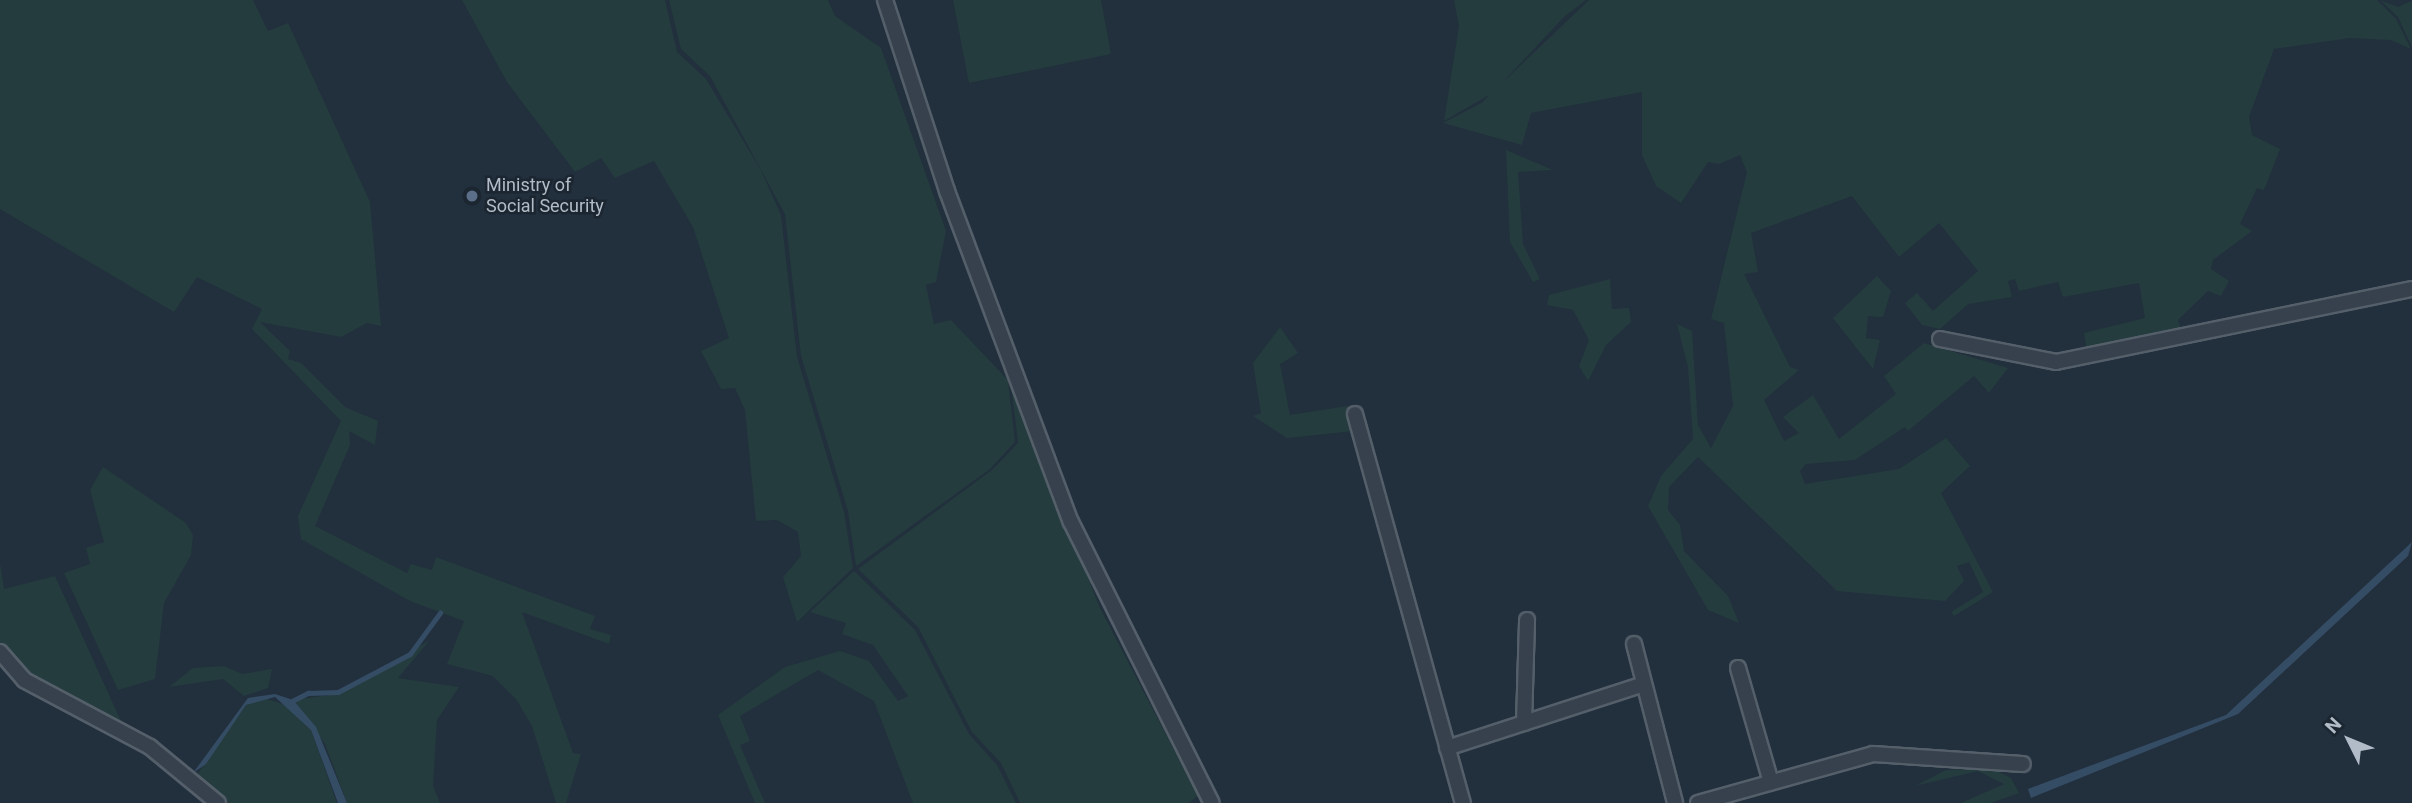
<!DOCTYPE html>
<html>
<head>
<meta charset="utf-8">
<style>
	body { margin:0 }
	#map { position:relative; width:2412px; height:803px; overflow:hidden; background:#222f3d; font-family:Roboto,sans-serif }
	div>[style] { position:absolute }
	.green>* { inset:0; background:#243c3e }
	.water>* { inset:0; background:#354c65 }
	.stream>* { height:4.5px; margin:-2.25px; padding:0 2.25px; transform-origin:2.25px; border-radius:2.25px; background:#354c65 }
	.roads { filter:drop-shadow(2px 0 #545f6a) drop-shadow(-2px 0 #545f6a) drop-shadow(0 2px #545f6a) drop-shadow(0 -2px #545f6a) }
	.minor>* { height:14px; margin:-7px; padding:0 7px; transform-origin:7px; border-radius:7px; background:#36414d }
	.dots>* { width:19px; height:19px; translate:-50% -50%; box-sizing:border-box; border:4px solid #1b2631; border-radius:50% }
	span { translate:-50% -50%; white-space:nowrap; text-align:center; line-height:1.15; -webkit-text-stroke:5px #1b2631; paint-order:stroke }
	.poi-label { font-size:18px; color:#b1bcc8 }
	.left { translate:0 -50%; text-align:left }
	.north { position:absolute; left:2314px; top:705px; width:70px; height:70px; -webkit-text-stroke:5px #1b2631; paint-order:stroke; rotate:313deg; font-size:19px; font-weight:700; line-height:28px; text-align:center; color:#b1bcc8 }
	.north::after { content:''; display:block; margin:auto; width:24px; height:32px; background:#b1bcc8; clip-path:polygon(50% 0,100% 100%,50% 72%,0 100%) }
</style>
</head>
<body>
<div id="map">
	<div class="green">
		<div style="clip-path:polygon(0 0,253px 0,268px 31px,288px 23px,370px 202px,381px 326px,367px 323px,341px 337px,260px 322px,290px 351px,288px 359px,301px 363px,345px 407px,378px 421px,375px 445px,349px 431px,350px 445px,315px 526px,407px 573px,411px 564px,432px 570px,436px 557px,595px 616px,590px 629px,611px 635px,609px 644px,522px 612px,573px 753px,581px 754px,566px 803px,556px 803px,532px 726px,516px 699px,493px 676px,447px 664px,464px 621px,410px 601px,301px 539px,298px 516px,341px 421px,252px 329px,262px 309px,197px 277px,174px 312px,0 209px)"></div>
		<div style="clip-path:polygon(462px 0,665px 0,677px 52px,706px 79px,761px 170px,781px 215px,797px 357px,844px 512px,853px 568px,797px 622px,783px 577px,801px 556px,798px 532px,777px 520px,756px 521px,745px 410px,735px 388px,721px 389px,701px 351px,729px 338px,693px 227px,654px 161px,615px 178px,601px 158px,575px 172px,507px 82px)"></div>
		<div style="clip-path:polygon(669px 0,828px 0,835px 16px,881px 48px,946px 231px,936px 282px,926px 285px,934px 324px,951px 320px,1008px 380px,1015px 442px,990px 469px,856px 566px,848px 511px,801px 356px,785px 214px,710px 76px,681px 49px)"></div>
		<div style="clip-path:polygon(953px 0,1101px 0,1111px 54px,969px 83px)"></div>
		<div style="clip-path:polygon(1454px 0,1586px 0,1564px 17px,1501px 84px,1589px 0,2377px 0,2396px 19px,2411px 49px,2391px 40px,2350px 38px,2274px 49px,2249px 117px,2252px 135px,2280px 149px,2264px 190px,2257px 188px,2240px 224px,2252px 231px,2213px 260px,2211px 269px,2229px 281px,2221px 296px,2208px 291px,2178px 320px,2182px 331px,2087px 352px,2084px 333px,2145px 318px,2139px 283px,2063px 297px,2058px 282px,2019px 291px,2015px 279px,2008px 281px,2012px 297px,1968px 304px,1940px 329px,1922px 325px,1905px 303px,1917px 293px,1933px 311px,1978px 271px,1939px 223px,1899px 257px,1852px 196px,1751px 233px,1758px 272px,1744px 274px,1790px 367px,1799px 370px,1764px 400px,1784px 441px,1799px 433px,1783px 417px,1813px 395px,1839px 439px,1896px 394px,1884px 376px,1924px 343px,2008px 368px,1989px 393px,1974px 376px,1908px 431px,1905px 427px,1855px 460px,1806px 464px,1800px 471px,1805px 484px,1899px 469px,1946px 438px,1970px 466px,1941px 493px,1993px 592px,1954px 616px,1951px 612px,1983px 592px,1969px 562px,1957px 566px,1964px 581px,1945px 601px,1837px 591px,1698px 457px,1669px 487px,1668px 510px,1680px 525px,1684px 551px,1728px 596px,1739px 623px,1708px 610px,1648px 506px,1661px 476px,1693px 439px,1688px 367px,1677px 324px,1692px 331px,1698px 425px,1711px 448px,1733px 406px,1724px 323px,1711px 319px,1747px 172px,1740px 155px,1719px 164px,1708px 162px,1681px 203px,1656px 186px,1642px 155px,1642px 92px,1531px 113px,1522px 145px,1443px 123px,1483px 102px,1489px 95px,1444px 121px,1459px 26px)"></div>
		<div style="clip-path:polygon(2380px 0,2398px 7px,2412px 1px,2412px 47px,2398px 17px)"></div>
		<div style="clip-path:polygon(1506px 150px,1553px 170px,1518px 172px,1523px 244px,1540px 279px,1533px 282px,1510px 242px)"></div>
		<div style="clip-path:polygon(1877px 276px,1891px 291px,1883px 317px,1868px 316px,1866px 338px,1880px 340px,1873px 369px,1833px 318px)"></div>
		<div style="clip-path:polygon(1610px 279px,1612px 309px,1629px 308px,1631px 322px,1606px 345px,1588px 381px,1579px 366px,1589px 340px,1573px 310px,1547px 305px,1549px 295px)"></div>
		<div style="clip-path:polygon(1280px 327px,1298px 353px,1280px 364px,1290px 415px,1347px 406px,1354px 431px,1287px 438px,1253px 416px,1261px 413px,1253px 363px)"></div>
		<div style="clip-path:polygon(1011px 385px,1100px 608px,1198px 796px,1189px 803px,1020px 803px,1001px 763px,972px 732px,918px 627px,858px 569px,992px 470px,1018px 443px)"></div>
		<div style="clip-path:polygon(103px 467px,186px 523px,193px 535px,191px 555px,164px 603px,155px 679px,118px 690px,64px 573px,90px 564px,86px 548px,104px 542px,90px 490px)"></div>
		<div style="clip-path:polygon(0 563px,4px 589px,55px 576px,125px 730px,32px 682px,0 645px)"></div>
		<div style="clip-path:polygon(854px 571px,915px 630px,969px 734px,997px 765px,1016px 803px,913px 803px,874px 701px,818px 670px,740px 716px,750px 741px,740px 745px,765px 803px,755px 803px,718px 715px,785px 667px,840px 651px,869px 661px,898px 701px,908px 696px,873px 645px,842px 634px,846px 623px,810px 612px)"></div>
		<div style="clip-path:polygon(430px 640px,398px 678px,459px 687px,437px 720px,433px 786px,440px 803px,347px 803px,325px 744px,293px 700px,338px 694px)"></div>
		<div style="clip-path:polygon(224px 666px,242px 674px,272px 669px,268px 688px,244px 696px,223px 679px,169px 687px,193px 668px)"></div>
		<div style="clip-path:polygon(261px 697px,289px 706px,311px 730px,337px 803px,225px 803px,196px 776px,246px 705px)"></div>
		<div style="clip-path:polygon(1991px 768px,2011px 778px,2019px 793px,1991px 803px,1961px 803px,2004px 784px,1978px 771px,1915px 786px,1946px 770px)"></div>
	</div>
	<div class="water">
		<div style="clip-path:polygon(2412px 542px,2408px 556px,2238px 714px,2031px 798px,2028px 789px,2226px 715px)"></div>
		<div style="clip-path:polygon(275px 694px,293px 700px,316px 727px,347px 803px,338px 803px,311px 730px,275px 697px,246px 705px,206px 764px,193px 773px,248px 698px)"></div>
	</div>
	<div class="stream">
		<div style="left:290px;top:702px;width:20px;rotate:-27deg"></div>
		<div style="left:308px;top:693px;width:30px;rotate:-2deg"></div>
		<div style="left:338px;top:692px;width:81px;rotate:-27.8deg"></div>
		<div style="left:410px;top:654px;width:51px;rotate:-53.8deg"></div>
	</div>
	<div class="roads">
		<div class="minor">
			<div style="left:885px;top:0;width:201px;rotate:72deg"></div>
			<div style="left:947px;top:191px;width:353px;rotate:69.5deg"></div>
			<div style="left:1071px;top:522px;width:314px;rotate:63.4deg"></div>
			<div style="left:1940px;top:339px;width:118px;rotate:11.2deg"></div>
			<div style="left:2056px;top:362px;width:363px;rotate:-11.6deg"></div>
			<div style="left:1355px;top:414px;width:404px;rotate:74.5deg"></div>
			<div style="left:1634px;top:644px;width:164px;rotate:75.5deg"></div>
			<div style="left:0;top:652px;width:37px;rotate:49deg"></div>
			<div style="left:24px;top:680px;width:143px;rotate:28deg"></div>
			<div style="left:150px;top:747px;width:88px;rotate:39.5deg"></div>
			<div style="left:1738px;top:668px;width:119px;rotate:73.9deg"></div>
			<div style="left:1524px;top:723px;width:103px;rotate:-88.3deg"></div>
			<div style="left:1447px;top:748px;width:207px;rotate:-18deg"></div>
			<div style="left:1698px;top:803px;width:182px;rotate:-15.6deg"></div>
			<div style="left:1873px;top:754px;width:150px;rotate:3.8deg"></div>
		</div>
	</div>
	<div class="dots">
		<div style="left:472px;top:196px;background:#5c6f8a"></div>
	</div>
	<div class="poi-label">
		<span class="left" style="left:486px;top:196px">Ministry of<br>Social Security</span>
	</div>
	<div class="north">N</div>
</div>
</body>
</html>
